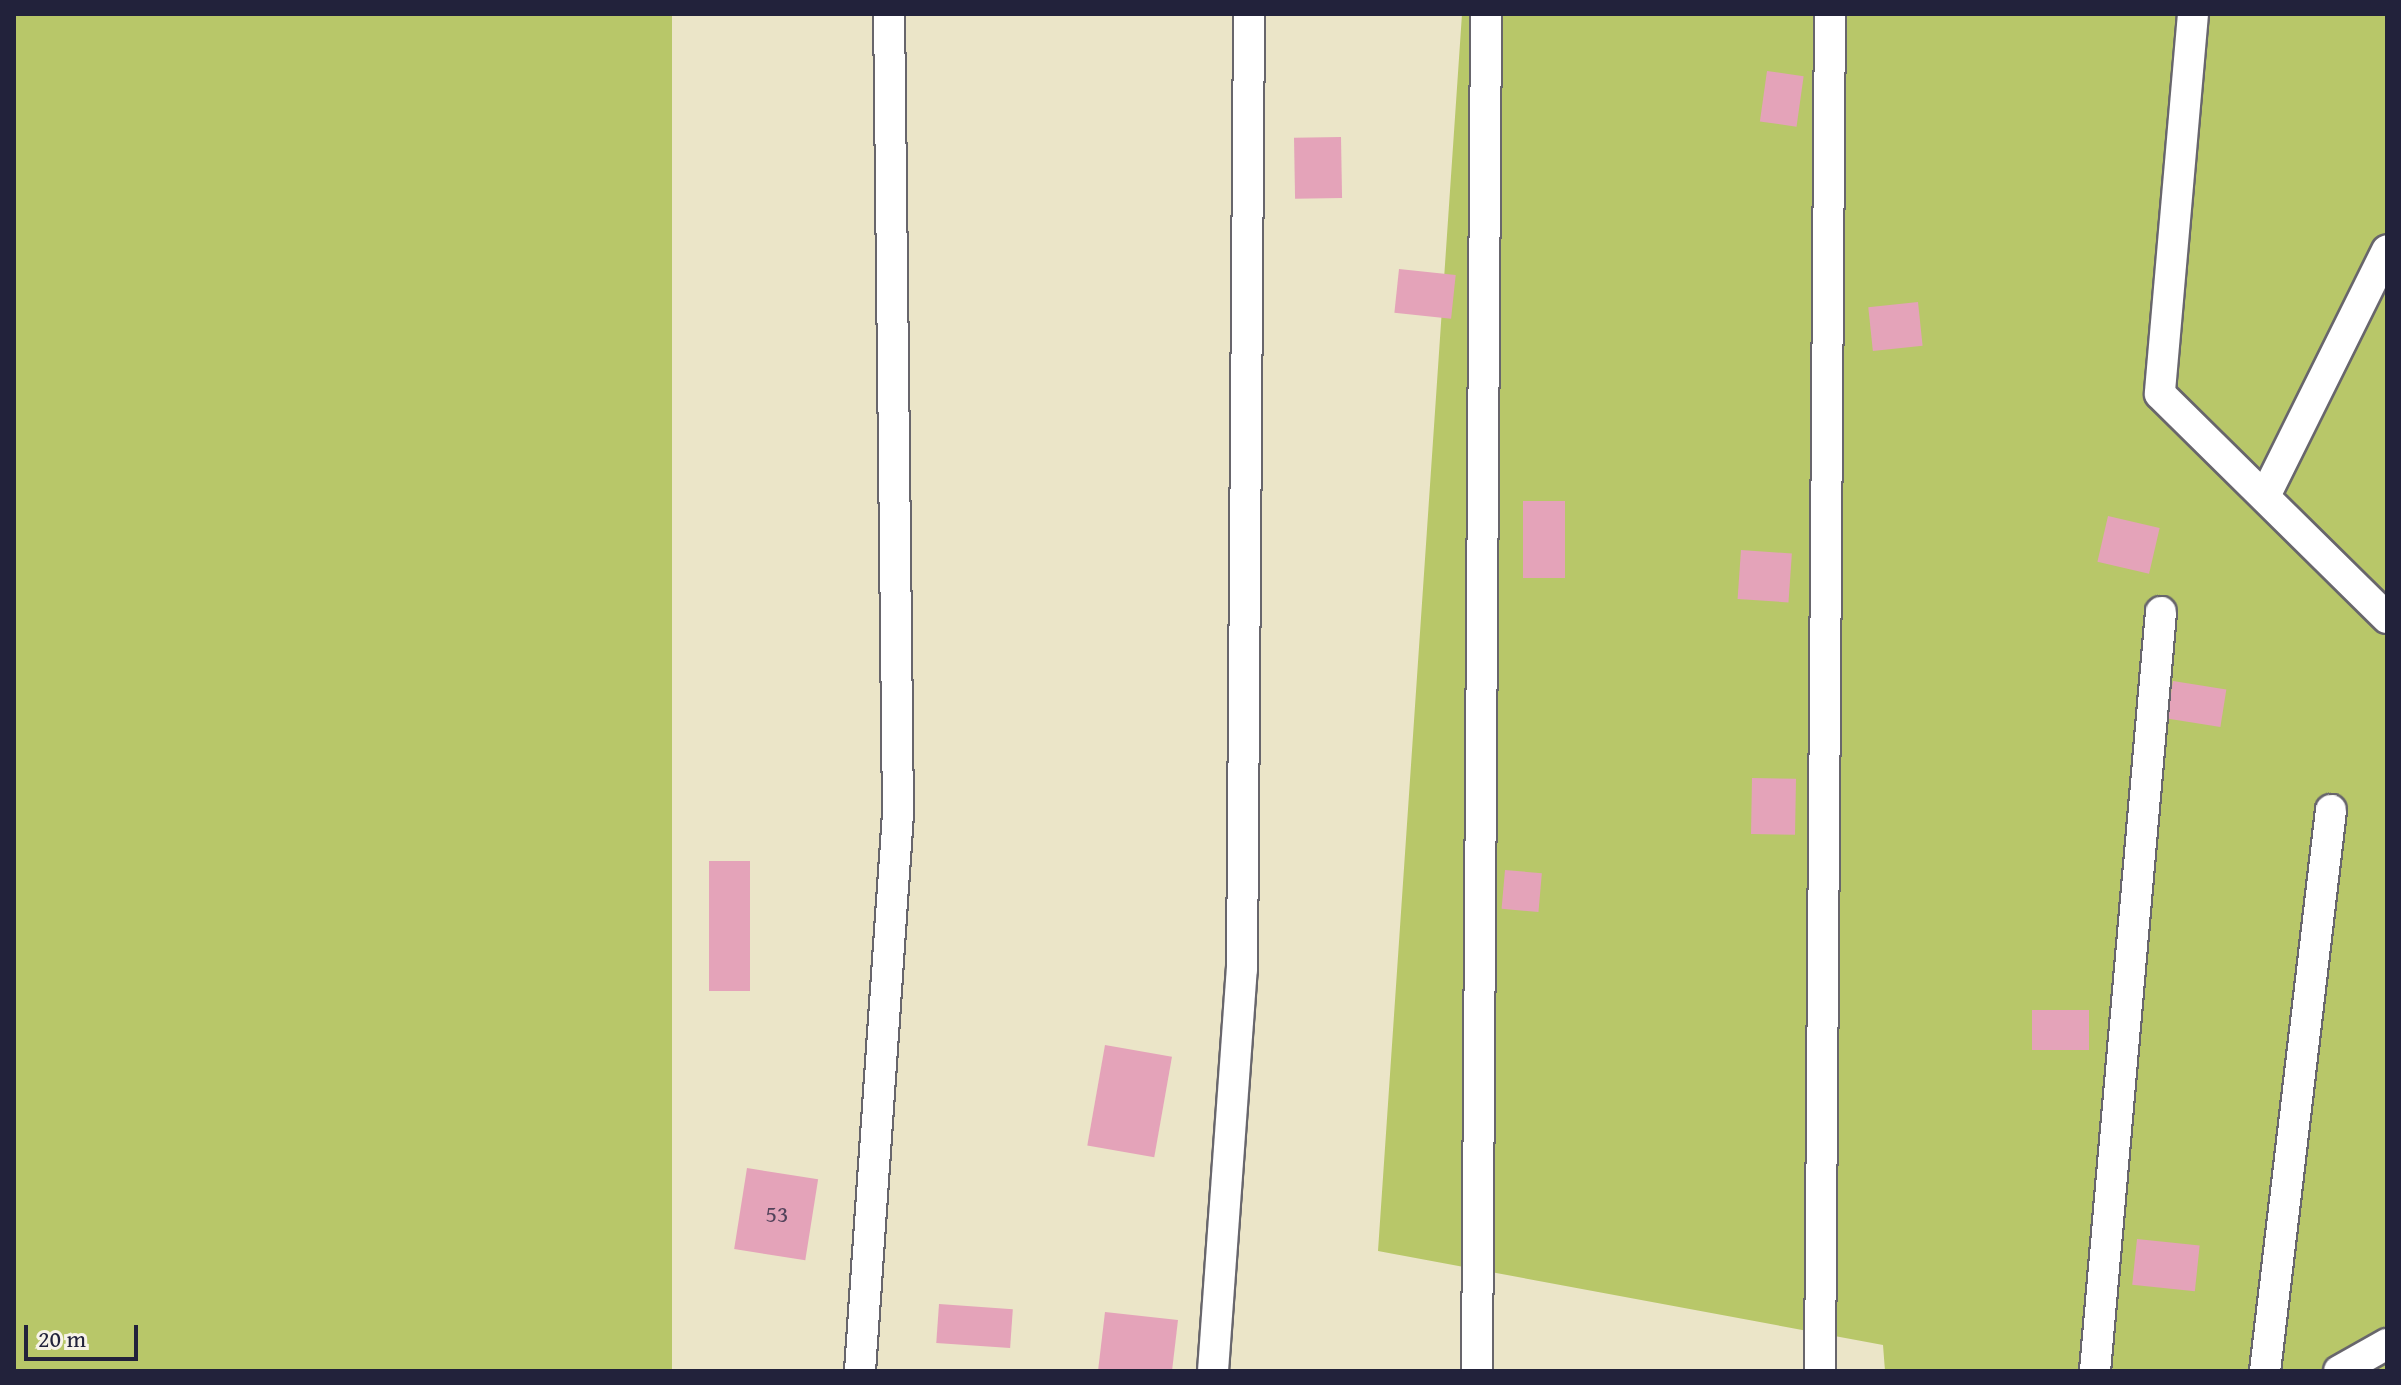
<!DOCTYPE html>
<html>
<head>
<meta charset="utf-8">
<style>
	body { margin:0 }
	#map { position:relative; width:2401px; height:1385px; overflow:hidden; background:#ebe5c8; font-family:"Gentium Book Plus",serif }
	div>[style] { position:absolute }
	.green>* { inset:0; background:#b8c769; transform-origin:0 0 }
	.building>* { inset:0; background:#e4a3b9; transform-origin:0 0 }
	.roads { filter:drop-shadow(2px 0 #68666c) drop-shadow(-2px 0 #68666c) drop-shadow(0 2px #68666c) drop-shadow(0 -2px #68666c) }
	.street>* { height:30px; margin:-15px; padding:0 15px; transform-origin:15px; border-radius:15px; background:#fff }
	span { translate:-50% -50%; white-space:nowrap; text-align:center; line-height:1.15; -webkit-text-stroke:6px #f7f3e8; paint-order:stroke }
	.number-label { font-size:24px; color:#52425a }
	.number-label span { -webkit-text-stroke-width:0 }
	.frame { position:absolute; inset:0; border:16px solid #22223b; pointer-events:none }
	.scale { position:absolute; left:24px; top:1325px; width:114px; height:36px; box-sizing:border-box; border:4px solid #22223b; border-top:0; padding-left:10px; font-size:24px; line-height:28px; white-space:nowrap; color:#22223b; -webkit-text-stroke:6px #f7f3e8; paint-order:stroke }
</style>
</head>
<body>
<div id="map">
	<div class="green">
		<div style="left:14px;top:14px;width:658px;height:1357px"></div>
		<div style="clip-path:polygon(1462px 14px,2387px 14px,2387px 1371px,1885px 1371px,1883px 1345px,1378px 1251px)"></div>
	</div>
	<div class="building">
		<div style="left:1767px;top:71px;width:37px;height:51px;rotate:8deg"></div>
		<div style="left:1341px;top:137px;width:61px;height:47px;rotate:89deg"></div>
		<div style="left:1399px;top:269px;width:57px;height:44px;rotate:6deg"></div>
		<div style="left:1918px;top:302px;width:44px;height:50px;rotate:84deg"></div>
		<div style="left:1523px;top:501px;width:42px;height:77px"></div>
		<div style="left:2108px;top:516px;width:53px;height:47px;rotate:13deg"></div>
		<div style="left:1741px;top:550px;width:51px;height:49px;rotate:4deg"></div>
		<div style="left:2173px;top:681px;width:54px;height:38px;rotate:9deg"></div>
		<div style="left:1752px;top:778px;width:44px;height:56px;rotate:1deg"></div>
		<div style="left:709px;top:861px;width:41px;height:130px"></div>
		<div style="left:1505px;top:870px;width:37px;height:39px;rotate:5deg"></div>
		<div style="left:2032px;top:1010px;width:57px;height:40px"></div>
		<div style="left:1105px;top:1045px;width:68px;height:102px;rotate:10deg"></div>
		<div style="left:747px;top:1168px;width:72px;height:82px;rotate:9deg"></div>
		<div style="left:2137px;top:1239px;width:63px;height:46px;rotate:6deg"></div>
		<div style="left:939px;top:1304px;width:74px;height:39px;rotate:4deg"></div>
		<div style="clip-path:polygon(1105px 1312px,1178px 1320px,1172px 1371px,1098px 1371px)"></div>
	</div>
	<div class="roads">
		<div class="street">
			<div style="left:2193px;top:14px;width:381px;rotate:95deg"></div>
			<div style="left:2160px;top:394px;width:319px;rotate:44.6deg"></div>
			<div style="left:2266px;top:494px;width:272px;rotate:-63.6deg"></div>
			<div style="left:860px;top:1371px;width:558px;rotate:-86.1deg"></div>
			<div style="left:898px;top:814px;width:800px;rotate:-90.64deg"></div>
			<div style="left:1213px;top:1371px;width:402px;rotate:-85.9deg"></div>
			<div style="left:1242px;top:970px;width:956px;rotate:-89.58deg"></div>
			<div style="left:1477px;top:1371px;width:1357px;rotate:-89.62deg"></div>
			<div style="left:1820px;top:1371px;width:1357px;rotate:-89.58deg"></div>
			<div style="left:2095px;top:1371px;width:762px;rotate:-85.03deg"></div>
			<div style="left:2265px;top:1371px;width:565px;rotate:-83.29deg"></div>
			<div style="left:2339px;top:1371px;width:55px;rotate:-29.4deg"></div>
		</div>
	</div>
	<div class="number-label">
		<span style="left:777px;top:1214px">53</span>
	</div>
	<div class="frame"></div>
	<div class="scale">20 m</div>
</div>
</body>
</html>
